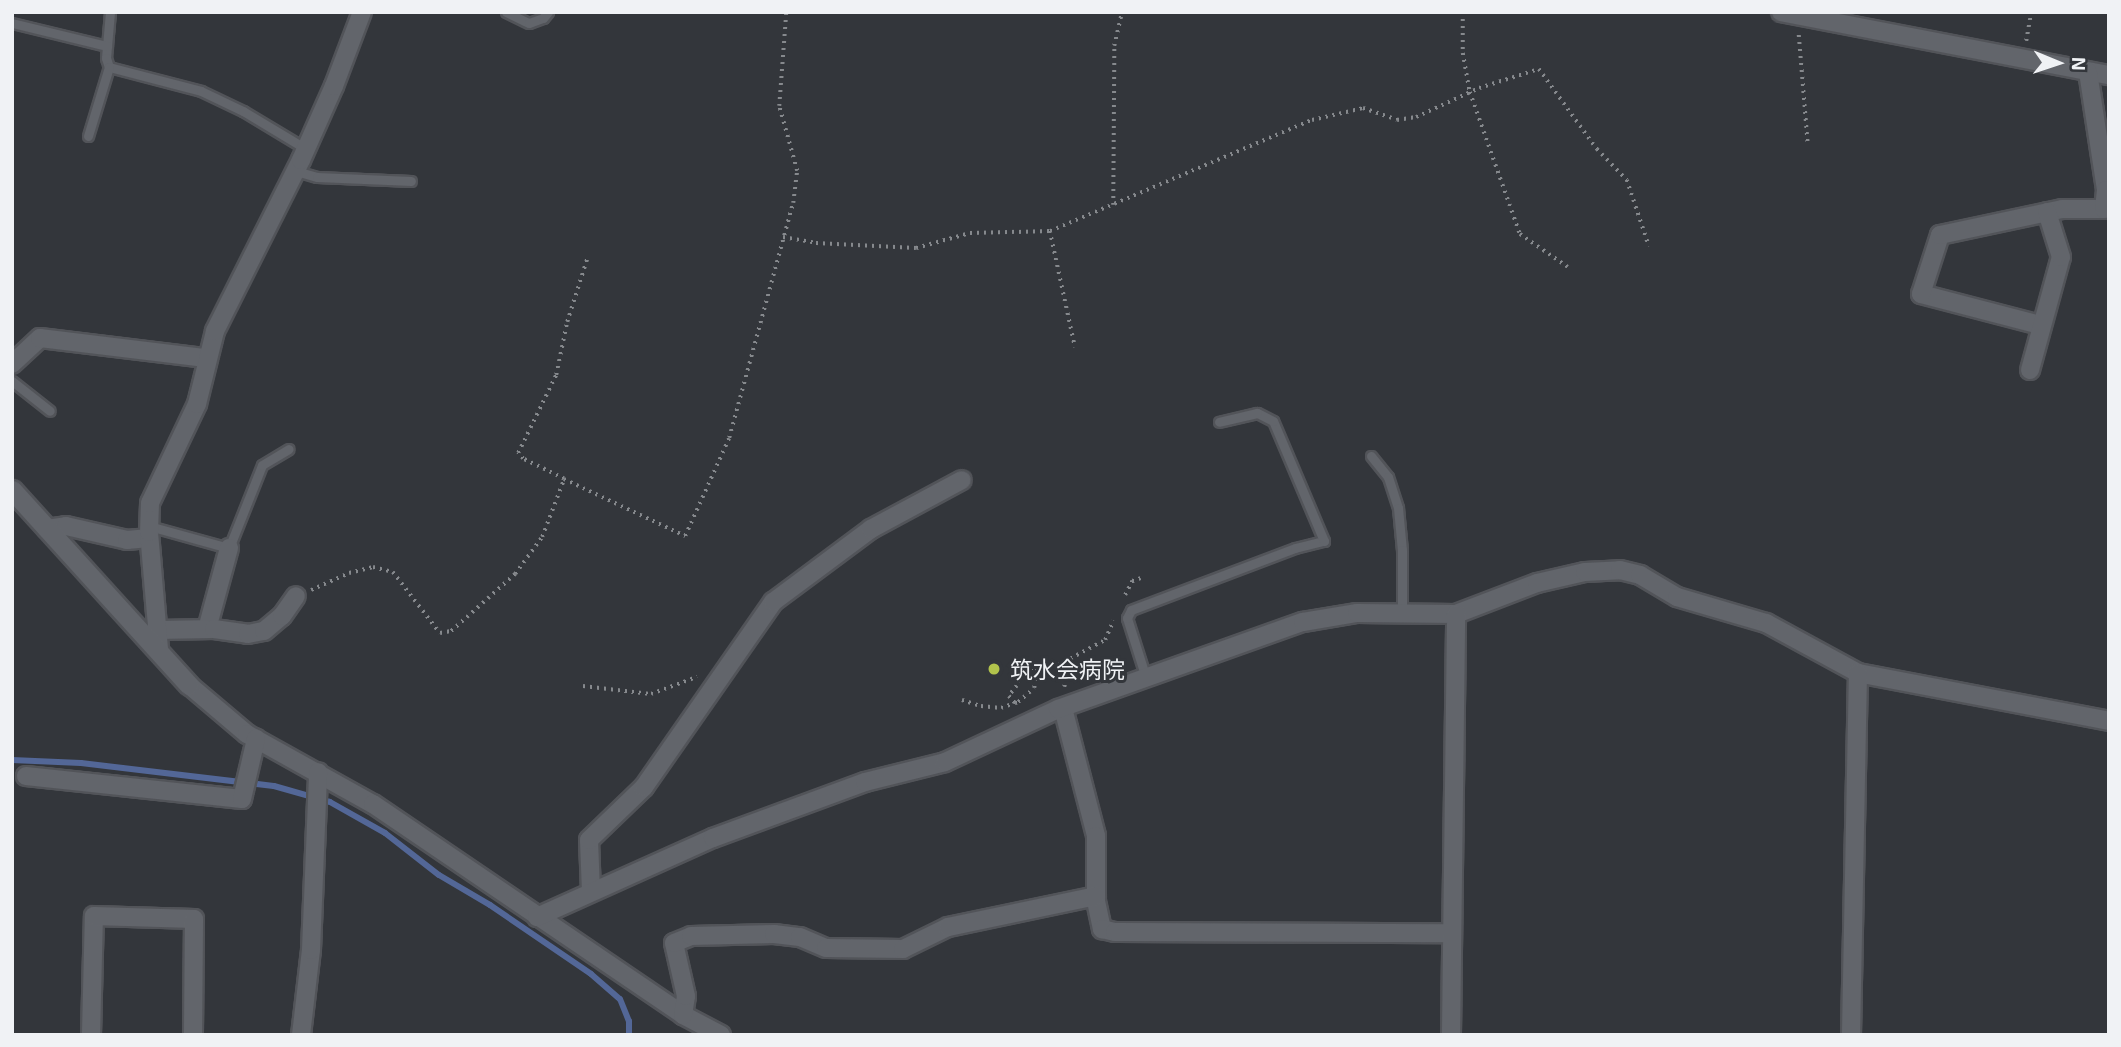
<!DOCTYPE html>
<html>
<head>
<meta charset="utf-8">
<style>
	body { margin:0 }
	#map { position:relative; width:2121px; height:1047px; overflow:hidden; background:#33363b; font-family:"Exo 2","Noto Sans JP",sans-serif }
	div>[style] { position:absolute }
	.stream>* { height:6px; margin:-3px; padding:0 3px; transform-origin:3px; border-radius:3px; background:#536797 }
	.path>* { height:3.5px; margin-top:-1.75px; transform-origin:0; background:repeating-linear-gradient(90deg,#86898d 0 2px,transparent 0 7px) }
	.roads { filter:drop-shadow(2px 0 #525459) drop-shadow(-2px 0 #525459) drop-shadow(0 2px #525459) drop-shadow(0 -2px #525459) }
	.service>* { height:9px; margin:-4.5px; padding:0 4.5px; transform-origin:4.5px; border-radius:4.5px; background:#62656b }
	.minor>* { height:18px; margin:-9px; padding:0 9px; transform-origin:9px; border-radius:9px; background:#62656b }
	.tertiary>* { height:19px; margin:-9.5px; padding:0 9.5px; transform-origin:9.5px; border-radius:9.5px; background:#62656b }
	.dots>* { width:19px; height:19px; translate:-50% -50%; box-sizing:border-box; border:4px solid #33363b; border-radius:50% }
	span { translate:-50% -50%; white-space:nowrap; text-align:center; line-height:1.15; -webkit-text-stroke:6px #33363b; paint-order:stroke }
	.poi-label { font-size:23px; color:#f0f2f5 }
	.left { translate:0 -50%; text-align:left }
	.frame { position:absolute; inset:0; border:14px solid #f0f2f5; pointer-events:none }
	.north { position:absolute; left:2023px; top:28px; width:70px; height:70px; -webkit-text-stroke:5px #33363b; paint-order:stroke; rotate:92deg; font-size:19px; font-weight:700; line-height:28px; text-align:center; color:#f0f2f5 }
	.north::after { content:''; display:block; margin:auto; width:24px; height:32px; background:#f0f2f5; clip-path:polygon(50% 0,100% 100%,50% 72%,0 100%) }
</style>
</head>
<body>
<div id="map">
	<div class="stream">
		<div style="left:12px;top:760px;width:69px;rotate:2.5deg"></div>
		<div style="left:81px;top:763px;width:194px;rotate:6.8deg"></div>
		<div style="left:274px;top:786px;width:58px;rotate:15.9deg"></div>
		<div style="left:330px;top:802px;width:63px;rotate:29.4deg"></div>
		<div style="left:385px;top:833px;width:68px;rotate:37.9deg"></div>
		<div style="left:439px;top:875px;width:59px;rotate:30.5deg"></div>
		<div style="left:490px;top:905px;width:122px;rotate:34.3deg"></div>
		<div style="left:591px;top:974px;width:38px;rotate:41deg"></div>
		<div style="left:620px;top:999px;width:24px;rotate:68deg"></div>
		<div style="left:629px;top:1021px;width:14px;rotate:90deg"></div>
	</div>
	<div class="path">
		<div style="left:1463px;top:12px;width:41px;rotate:90deg"></div>
		<div style="left:1463px;top:53px;width:40px;rotate:80deg"></div>
		<div style="left:1470px;top:92px;width:151px;rotate:70.6deg"></div>
		<div style="left:1520px;top:234px;width:58px;rotate:34.5deg"></div>
		<div style="left:1799px;top:35px;width:110px;rotate:85.3deg"></div>
		<div style="left:2026px;top:41px;width:29px;rotate:-80deg"></div>
		<div style="left:1113px;top:205px;width:159px;rotate:-89.6deg"></div>
		<div style="left:1114px;top:46px;width:35px;rotate:-77deg"></div>
		<div style="left:1050px;top:231px;width:119px;rotate:77.8deg"></div>
		<div style="left:783px;top:237px;width:34px;rotate:10deg"></div>
		<div style="left:816px;top:243px;width:100px;rotate:2.9deg"></div>
		<div style="left:916px;top:248px;width:56px;rotate:-15.5deg"></div>
		<div style="left:970px;top:233px;width:80px;rotate:-1.4deg"></div>
		<div style="left:1050px;top:231px;width:285px;rotate:-23deg"></div>
		<div style="left:1312px;top:120px;width:52px;rotate:-13.2deg"></div>
		<div style="left:1363px;top:108px;width:36px;rotate:19deg"></div>
		<div style="left:1397px;top:120px;width:19px;rotate:-9deg"></div>
		<div style="left:1416px;top:117px;width:69px;rotate:-24.7deg"></div>
		<div style="left:1479px;top:88px;width:63px;rotate:-17.6deg"></div>
		<div style="left:1539px;top:69px;width:99px;rotate:54.1deg"></div>
		<div style="left:1597px;top:149px;width:43px;rotate:45.9deg"></div>
		<div style="left:1627px;top:180px;width:70px;rotate:71.6deg"></div>
		<div style="left:564px;top:479px;width:46px;rotate:-154deg"></div>
		<div style="left:523px;top:459px;width:8px;rotate:-130deg"></div>
		<div style="left:518px;top:453px;width:87px;rotate:-64deg"></div>
		<div style="left:556px;top:375px;width:54px;rotate:-78.3deg"></div>
		<div style="left:567px;top:322px;width:66px;rotate:-72.4deg"></div>
		<div style="left:311px;top:590px;width:42px;rotate:-24.1deg"></div>
		<div style="left:349px;top:573px;width:25px;rotate:-14deg"></div>
		<div style="left:373px;top:567px;width:21px;rotate:14deg"></div>
		<div style="left:393px;top:572px;width:77px;rotate:52.4deg"></div>
		<div style="left:440px;top:633px;width:11px;rotate:-10deg"></div>
		<div style="left:451px;top:631px;width:86px;rotate:-41.7deg"></div>
		<div style="left:515px;top:574px;width:46px;rotate:-53.9deg"></div>
		<div style="left:542px;top:537px;width:62px;rotate:-69.2deg"></div>
		<div style="left:564px;top:479px;width:134px;rotate:25.2deg"></div>
		<div style="left:685px;top:536px;width:107px;rotate:-65.8deg"></div>
		<div style="left:729px;top:438px;width:244px;rotate:-74.8deg"></div>
		<div style="left:793px;top:203px;width:32px;rotate:-83deg"></div>
		<div style="left:797px;top:171px;width:67px;rotate:-105.5deg"></div>
		<div style="left:779px;top:106px;width:94px;rotate:-85.7deg"></div>
		<div style="left:1125px;top:595px;width:16px;rotate:-63deg"></div>
		<div style="left:1132px;top:581px;width:9px;rotate:-18deg"></div>
		<div style="left:1035px;top:670px;width:24px;rotate:-12deg"></div>
		<div style="left:1058px;top:665px;width:53px;rotate:-28deg"></div>
		<div style="left:1105px;top:640px;width:21px;rotate:-67deg"></div>
		<div style="left:583px;top:686px;width:68px;rotate:6.7deg"></div>
		<div style="left:651px;top:694px;width:49px;rotate:-20.3deg"></div>
		<div style="left:1064px;top:687px;width:29px;rotate:-76deg"></div>
		<div style="left:962px;top:700px;width:20px;rotate:18deg"></div>
		<div style="left:981px;top:706px;width:20px;rotate:6deg"></div>
		<div style="left:1001px;top:708px;width:15px;rotate:-20deg"></div>
		<div style="left:1015px;top:703px;width:3px;rotate:-18deg"></div>
		<div style="left:1018px;top:702px;width:21px;rotate:-41deg"></div>
		<div style="left:1034px;top:688px;width:12px;rotate:-81deg"></div>
		<div style="left:1036px;top:676px;width:13px;rotate:-113deg"></div>
		<div style="left:1031px;top:664px;width:6px;rotate:-171deg"></div>
		<div style="left:1025px;top:663px;width:5px;rotate:127deg"></div>
		<div style="left:1022px;top:667px;width:20px;rotate:105deg"></div>
		<div style="left:1017px;top:686px;width:13px;rotate:129deg"></div>
		<div style="left:1009px;top:696px;width:9px;rotate:49deg"></div>
	</div>
	<div class="roads">
		<div class="service">
			<div style="left:110px;top:12px;width:46px;rotate:95deg"></div>
			<div style="left:106px;top:58px;width:9px;rotate:72deg"></div>
			<div style="left:109px;top:67px;width:95px;rotate:14.6deg"></div>
			<div style="left:201px;top:91px;width:47px;rotate:25.5deg"></div>
			<div style="left:243px;top:111px;width:74px;rotate:31.1deg"></div>
			<div style="left:506px;top:12px;width:25px;rotate:26deg"></div>
			<div style="left:529px;top:23px;width:15px;rotate:-20deg"></div>
			<div style="left:543px;top:18px;width:8px;rotate:-50deg"></div>
			<div style="left:12px;top:23px;width:98px;rotate:13.6deg"></div>
			<div style="left:88px;top:136px;width:72px;rotate:-73.1deg"></div>
			<div style="left:296px;top:171px;width:22px;rotate:16deg"></div>
			<div style="left:317px;top:177px;width:94px;rotate:2.4deg"></div>
			<div style="left:12px;top:381px;width:48px;rotate:38.3deg"></div>
			<div style="left:1371px;top:456px;width:27px;rotate:51deg"></div>
			<div style="left:1388px;top:477px;width:33px;rotate:72deg"></div>
			<div style="left:1398px;top:508px;width:42px;rotate:84.6deg"></div>
			<div style="left:1402px;top:550px;width:64px;rotate:90deg"></div>
			<div style="left:149px;top:526px;width:83px;rotate:15.4deg"></div>
			<div style="left:229px;top:548px;width:89px;rotate:-68.3deg"></div>
			<div style="left:262px;top:465px;width:31px;rotate:-31deg"></div>
			<div style="left:1146px;top:678px;width:63px;rotate:-107.6deg"></div>
			<div style="left:1127px;top:618px;width:9px;rotate:-63deg"></div>
			<div style="left:1131px;top:610px;width:175px;rotate:-20.7deg"></div>
			<div style="left:1295px;top:548px;width:30px;rotate:-14deg"></div>
			<div style="left:1324px;top:541px;width:130px;rotate:-113deg"></div>
			<div style="left:1273px;top:421px;width:18px;rotate:-153deg"></div>
			<div style="left:1257px;top:413px;width:39px;rotate:167deg"></div>
		</div>
		<div class="minor">
			<div style="left:1781px;top:12px;width:334px;rotate:10.9deg"></div>
			<div style="left:2088px;top:72px;width:119px;rotate:81.3deg"></div>
			<div style="left:2106px;top:190px;width:3px;rotate:18deg"></div>
			<div style="left:2040px;top:325px;width:123px;rotate:-165.4deg"></div>
			<div style="left:1921px;top:294px;width:62px;rotate:-72.1deg"></div>
			<div style="left:1940px;top:235px;width:125px;rotate:-12deg"></div>
			<div style="left:2062px;top:209px;width:42px"></div>
			<div style="left:2104px;top:209px;width:19px;rotate:-84deg"></div>
			<div style="left:12px;top:364px;width:38px;rotate:-43deg"></div>
			<div style="left:40px;top:338px;width:167px;rotate:6.9deg"></div>
			<div style="left:2030px;top:370px;width:117px;rotate:-74.7deg"></div>
			<div style="left:2061px;top:257px;width:47px;rotate:-107.3deg"></div>
			<div style="left:47px;top:529px;width:19px;rotate:-9deg"></div>
			<div style="left:66px;top:526px;width:63px;rotate:12.9deg"></div>
			<div style="left:127px;top:540px;width:22px;rotate:-5deg"></div>
			<div style="left:207px;top:629px;width:84px;rotate:-74.8deg"></div>
			<div style="left:157px;top:630px;width:57px;rotate:-1deg"></div>
			<div style="left:214px;top:629px;width:34px;rotate:8deg"></div>
			<div style="left:248px;top:634px;width:16px;rotate:-11deg"></div>
			<div style="left:264px;top:631px;width:23px;rotate:-40deg"></div>
			<div style="left:282px;top:616px;width:24px;rotate:-55deg"></div>
			<div style="left:159px;top:649px;width:117px;rotate:-94.9deg"></div>
			<div style="left:149px;top:532px;width:29px;rotate:-88deg"></div>
			<div style="left:150px;top:503px;width:110px;rotate:-64.6deg"></div>
			<div style="left:197px;top:404px;width:75px;rotate:-76.1deg"></div>
			<div style="left:215px;top:331px;width:191px;rotate:-63.3deg"></div>
			<div style="left:301px;top:160px;width:81px;rotate:-66deg"></div>
			<div style="left:334px;top:86px;width:79px;rotate:-69.3deg"></div>
			<div style="left:189px;top:685px;width:76px;rotate:40.2deg"></div>
			<div style="left:247px;top:734px;width:144px;rotate:29.1deg"></div>
			<div style="left:373px;top:804px;width:375px;rotate:34.2deg"></div>
			<div style="left:683px;top:1015px;width:43px;rotate:27.8deg"></div>
			<div style="left:1063px;top:708px;width:132px;rotate:75.5deg"></div>
			<div style="left:1096px;top:836px;width:65px;rotate:90deg"></div>
			<div style="left:1096px;top:901px;width:29px;rotate:78deg"></div>
			<div style="left:1102px;top:929px;width:13px;rotate:13deg"></div>
			<div style="left:1115px;top:932px;width:337px;rotate:0.2deg"></div>
			<div style="left:26px;top:776px;width:217px;rotate:6.1deg"></div>
			<div style="left:242px;top:799px;width:62px;rotate:-76.9deg"></div>
			<div style="left:591px;top:892px;width:52px;rotate:-92.2deg"></div>
			<div style="left:589px;top:840px;width:76px;rotate:-43.9deg"></div>
			<div style="left:644px;top:787px;width:226px;rotate:-55.1deg"></div>
			<div style="left:773px;top:602px;width:122px;rotate:-36.7deg"></div>
			<div style="left:871px;top:529px;width:103px;rotate:-28.3deg"></div>
			<div style="left:537px;top:917px;width:193px;rotate:-24.2deg"></div>
			<div style="left:713px;top:838px;width:162px;rotate:-20.2deg"></div>
			<div style="left:865px;top:782px;width:82px;rotate:-14deg"></div>
			<div style="left:945px;top:762px;width:125px;rotate:-25.1deg"></div>
			<div style="left:1058px;top:709px;width:260px;rotate:-19.6deg"></div>
			<div style="left:1303px;top:622px;width:55px;rotate:-9.5deg"></div>
			<div style="left:1357px;top:613px;width:99px;rotate:0.6deg"></div>
			<div style="left:1456px;top:614px;width:87px;rotate:-20.9deg"></div>
			<div style="left:1537px;top:583px;width:49px;rotate:-12.9deg"></div>
			<div style="left:1585px;top:572px;width:35px;rotate:-3deg"></div>
			<div style="left:1620px;top:570px;width:21px;rotate:14deg"></div>
			<div style="left:1640px;top:575px;width:43px;rotate:30.7deg"></div>
			<div style="left:1677px;top:597px;width:93px;rotate:16.3deg"></div>
			<div style="left:1766px;top:623px;width:105px;rotate:28.5deg"></div>
			<div style="left:1858px;top:673px;width:256px;rotate:10.8deg"></div>
			<div style="left:683px;top:1015px;width:19px;rotate:-81deg"></div>
			<div style="left:686px;top:996px;width:54px;rotate:-102.8deg"></div>
			<div style="left:674px;top:943px;width:18px;rotate:-22deg"></div>
			<div style="left:691px;top:936px;width:83px;rotate:-1.4deg"></div>
			<div style="left:774px;top:934px;width:26px;rotate:7deg"></div>
			<div style="left:800px;top:937px;width:28px;rotate:23deg"></div>
			<div style="left:826px;top:948px;width:77px;rotate:0.7deg"></div>
			<div style="left:903px;top:949px;width:50px;rotate:-26.1deg"></div>
			<div style="left:948px;top:927px;width:151px;rotate:-11.8deg"></div>
			<div style="left:91px;top:1035px;width:119px;rotate:-88.6deg"></div>
			<div style="left:94px;top:916px;width:100px;rotate:1.7deg"></div>
			<div style="left:194px;top:919px;width:116px;rotate:90.5deg"></div>
			<div style="left:301px;top:1035px;width:86px;rotate:-83.3deg"></div>
			<div style="left:311px;top:950px;width:178px;rotate:-87.7deg"></div>
			<div style="left:1451px;top:1035px;width:421px;rotate:-89.3deg"></div>
			<div style="left:1851px;top:1035px;width:362px;rotate:-88.9deg"></div>
		</div>
		<div class="tertiary">
			<div style="left:12px;top:490px;width:263px;rotate:47.8deg"></div>
		</div>
	</div>
	<div class="dots">
		<div style="left:994px;top:669px;background:#b2c34c"></div>
	</div>
	<div class="poi-label">
		<span class="left" style="left:1010px;top:669px">筑水会病院</span>
	</div>
	<div class="frame"></div>
	<div class="north">N</div>
</div>
</body>
</html>
